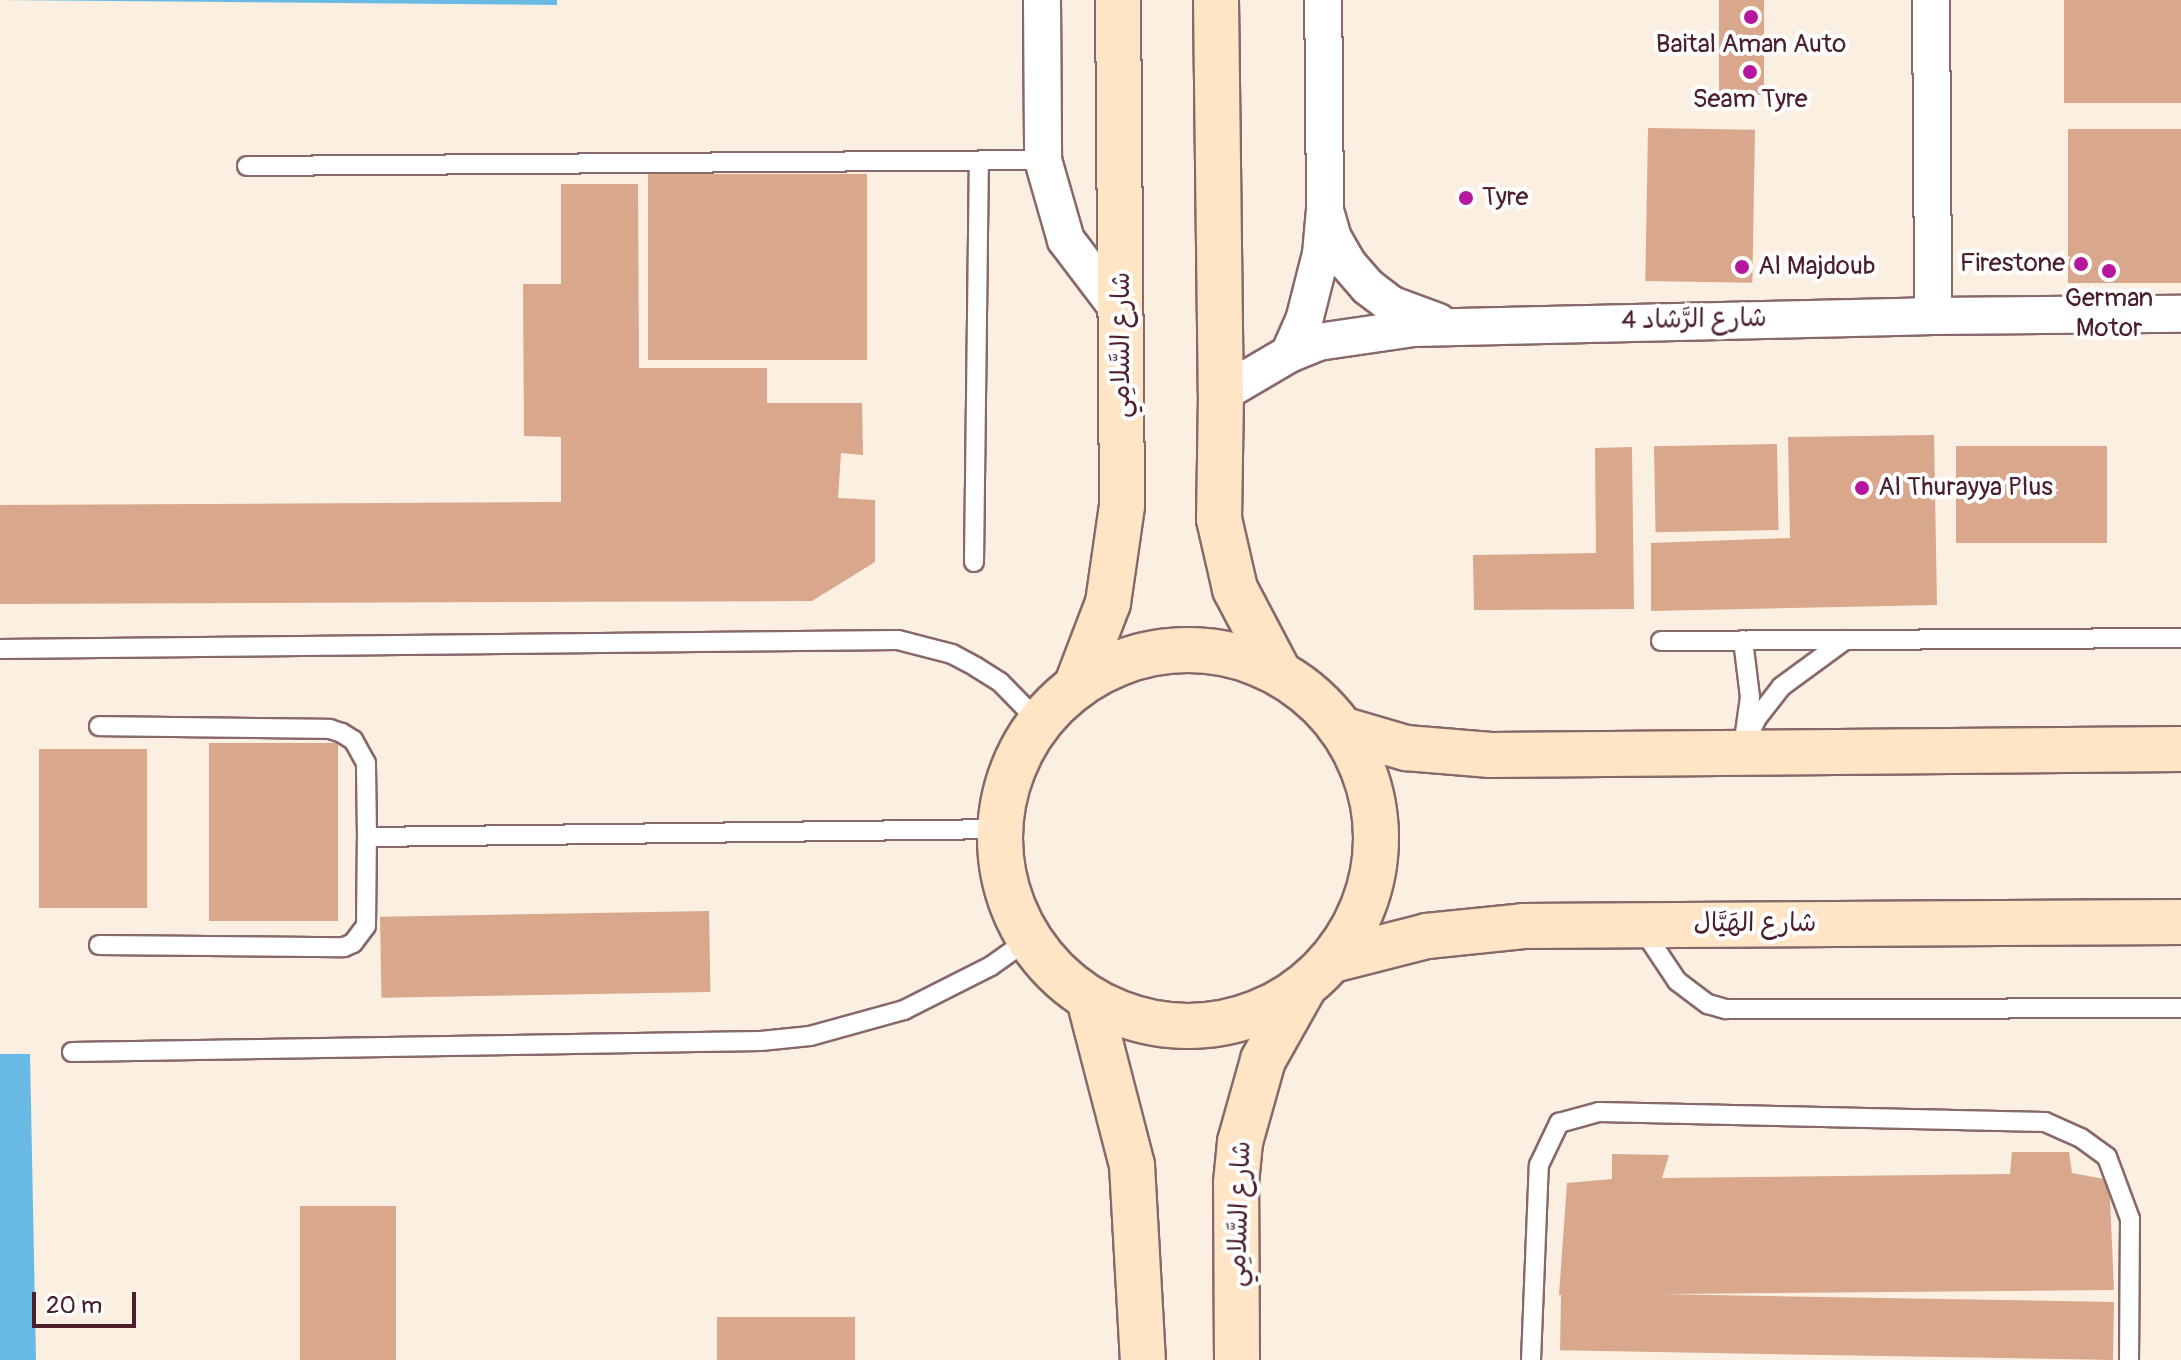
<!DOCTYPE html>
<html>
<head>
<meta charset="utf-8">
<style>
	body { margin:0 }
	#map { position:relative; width:2181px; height:1360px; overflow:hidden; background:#faefe1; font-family:Pangolin,"Playpen Sans Arabic",sans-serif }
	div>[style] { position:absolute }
	.water>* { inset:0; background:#68bae4 }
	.building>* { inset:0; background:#d9a78c; transform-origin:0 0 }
	.roads { filter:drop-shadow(2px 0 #88686b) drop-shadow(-2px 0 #88686b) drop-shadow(0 2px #88686b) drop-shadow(0 -2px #88686b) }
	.lane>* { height:18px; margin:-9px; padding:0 9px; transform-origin:9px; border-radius:9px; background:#fff }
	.street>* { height:36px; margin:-18px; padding:0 18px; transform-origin:18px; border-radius:18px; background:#fff }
	.secondary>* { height:44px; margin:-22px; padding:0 22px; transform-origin:22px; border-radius:22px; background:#fde5c5 }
	.secondary>.ring { margin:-22px; padding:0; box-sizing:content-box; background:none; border:44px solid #fde5c5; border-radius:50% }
	.dots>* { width:22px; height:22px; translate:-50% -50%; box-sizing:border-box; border:4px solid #fff; border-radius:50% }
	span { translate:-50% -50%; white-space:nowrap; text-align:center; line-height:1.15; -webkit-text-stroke:8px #fff; paint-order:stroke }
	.poi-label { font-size:26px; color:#4a1f2b }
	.left { translate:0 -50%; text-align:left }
	.right { translate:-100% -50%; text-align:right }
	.street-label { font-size:26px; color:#4a1f2b }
	.scale { position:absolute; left:32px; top:1292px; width:104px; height:36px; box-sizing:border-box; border:4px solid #4a1f2b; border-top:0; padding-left:10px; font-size:24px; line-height:28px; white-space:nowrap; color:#4a1f2b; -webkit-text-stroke:6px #fff; paint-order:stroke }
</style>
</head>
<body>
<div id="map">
	<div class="water">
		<div style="clip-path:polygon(0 0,557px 0,557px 5px)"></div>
		<div style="clip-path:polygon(0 1054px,30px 1054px,36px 1360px,0 1360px)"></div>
	</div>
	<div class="building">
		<div style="left:1719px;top:0;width:45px;height:95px"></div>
		<div style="left:2064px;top:0;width:117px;height:103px"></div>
		<div style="left:1648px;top:128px;width:107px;height:153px;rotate:1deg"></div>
		<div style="left:2181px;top:129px;width:154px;height:113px;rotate:90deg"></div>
		<div style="left:867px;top:174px;width:186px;height:219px;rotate:90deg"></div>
		<div style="clip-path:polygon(561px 184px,638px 184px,639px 368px,767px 368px,767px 403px,862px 403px,863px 455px,841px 453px,838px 498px,875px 500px,875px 562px,812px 601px,0 604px,0 505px,561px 502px,561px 437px,524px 436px,523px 284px,561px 284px)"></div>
		<div style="clip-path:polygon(1934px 435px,1937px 605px,1651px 611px,1651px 543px,1790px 538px,1788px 437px)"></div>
		<div style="left:1777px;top:444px;width:86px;height:123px;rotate:89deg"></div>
		<div style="left:1956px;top:446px;width:151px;height:97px"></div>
		<div style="clip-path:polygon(1632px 447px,1634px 609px,1474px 610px,1473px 555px,1596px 553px,1595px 448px)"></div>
		<div style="left:209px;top:743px;width:129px;height:178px"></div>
		<div style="left:39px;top:749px;width:108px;height:159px"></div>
		<div style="left:709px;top:911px;width:81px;height:329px;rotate:89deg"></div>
		<div style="clip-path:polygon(2012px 1152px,2069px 1152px,2072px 1173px,2104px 1179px,2110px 1198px,2114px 1290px,1559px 1295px,1567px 1183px,1612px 1179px,1612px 1154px,1669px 1155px,1662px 1178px,2010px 1174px)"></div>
		<div style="left:300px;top:1206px;width:96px;height:154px"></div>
		<div style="left:2114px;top:1302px;width:58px;height:553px;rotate:91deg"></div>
		<div style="left:717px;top:1317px;width:138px;height:43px"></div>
	</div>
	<div class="roads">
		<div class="lane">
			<div style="left:247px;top:166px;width:796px;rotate:-0.43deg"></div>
			<div style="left:974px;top:562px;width:401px;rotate:-89.3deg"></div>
			<div style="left:1743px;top:640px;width:57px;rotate:83deg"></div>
			<div style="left:1750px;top:697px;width:36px;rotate:98deg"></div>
			<div style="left:1661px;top:641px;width:520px;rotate:-0.33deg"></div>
			<div style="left:0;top:649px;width:898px;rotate:-0.57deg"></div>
			<div style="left:898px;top:640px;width:56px;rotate:14.5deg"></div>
			<div style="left:952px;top:654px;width:27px;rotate:28deg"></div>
			<div style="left:976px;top:667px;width:28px;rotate:32deg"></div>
			<div style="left:1000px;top:682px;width:56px;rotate:45.7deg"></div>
			<div style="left:1742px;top:750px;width:35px;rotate:-65deg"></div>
			<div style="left:1757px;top:718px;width:39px;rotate:-52deg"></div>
			<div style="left:1781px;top:687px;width:79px;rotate:-36.3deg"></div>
			<div style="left:367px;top:837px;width:634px;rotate:-0.72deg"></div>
			<div style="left:1641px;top:927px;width:65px;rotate:56.3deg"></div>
			<div style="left:1677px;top:981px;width:39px;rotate:37deg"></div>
			<div style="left:1708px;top:1004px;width:19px;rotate:16deg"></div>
			<div style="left:1726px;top:1009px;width:455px;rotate:-0.1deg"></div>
			<div style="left:99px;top:945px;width:245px;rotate:0.5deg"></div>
			<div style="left:344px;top:947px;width:10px;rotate:-24deg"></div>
			<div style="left:353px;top:943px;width:21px;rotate:-53deg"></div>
			<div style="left:366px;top:926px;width:89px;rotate:-89.4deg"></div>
			<div style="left:367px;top:837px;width:74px;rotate:-90.8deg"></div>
			<div style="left:366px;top:763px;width:26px;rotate:-119deg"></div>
			<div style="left:353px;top:740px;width:13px;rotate:-148deg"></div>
			<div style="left:342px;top:733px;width:13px;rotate:-162deg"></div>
			<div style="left:330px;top:729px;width:231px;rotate:-179.3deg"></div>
			<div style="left:72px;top:1052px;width:689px;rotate:-0.91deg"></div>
			<div style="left:761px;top:1041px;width:49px;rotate:-5.8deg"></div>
			<div style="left:810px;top:1036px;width:98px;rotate:-15.5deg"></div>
			<div style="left:904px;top:1010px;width:97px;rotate:-26.8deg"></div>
			<div style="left:991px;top:966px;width:47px;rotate:-35.4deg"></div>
			<div style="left:1531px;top:1360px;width:195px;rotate:-87.7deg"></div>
			<div style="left:1539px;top:1165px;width:47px;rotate:-64.5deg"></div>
			<div style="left:1559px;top:1123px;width:41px;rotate:-15.4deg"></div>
			<div style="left:1599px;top:1112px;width:446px;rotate:1.3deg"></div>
			<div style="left:2045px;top:1122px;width:39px;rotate:24deg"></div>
			<div style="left:2081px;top:1138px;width:32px;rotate:36deg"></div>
			<div style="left:2107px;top:1157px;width:66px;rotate:69.6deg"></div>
			<div style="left:2130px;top:1219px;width:141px;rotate:90.4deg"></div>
		</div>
		<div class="street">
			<div style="left:1042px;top:0;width:160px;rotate:89.6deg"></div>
			<div style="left:1043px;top:160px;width:83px;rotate:74deg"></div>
			<div style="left:1066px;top:240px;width:94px;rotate:52.8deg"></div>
			<div style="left:1931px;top:0;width:316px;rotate:89.6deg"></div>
			<div style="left:1326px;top:214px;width:25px;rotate:74deg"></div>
			<div style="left:1333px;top:238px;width:30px;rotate:60deg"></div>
			<div style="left:1348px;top:264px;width:30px;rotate:49deg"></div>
			<div style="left:1368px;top:287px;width:30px;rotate:37deg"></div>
			<div style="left:1392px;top:305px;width:49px;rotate:20.3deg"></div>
			<div style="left:1289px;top:354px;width:36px;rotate:-66deg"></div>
			<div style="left:1304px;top:321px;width:69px;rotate:-75.8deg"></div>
			<div style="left:1321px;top:254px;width:45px;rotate:-84.9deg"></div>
			<div style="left:1325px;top:209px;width:209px;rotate:-90.5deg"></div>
			<div style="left:1221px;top:394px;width:79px;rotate:-30.5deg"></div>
			<div style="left:1289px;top:354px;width:31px;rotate:-22deg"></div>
			<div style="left:1318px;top:342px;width:97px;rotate:-8.3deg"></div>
			<div style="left:1414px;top:328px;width:519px;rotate:-1.32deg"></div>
			<div style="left:1933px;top:316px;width:248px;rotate:-0.5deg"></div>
		</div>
		<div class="secondary">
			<div style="left:1216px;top:0;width:394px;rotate:89.3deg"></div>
			<div style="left:1221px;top:394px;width:125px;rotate:90.9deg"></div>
			<div style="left:1219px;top:519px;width:72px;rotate:77.1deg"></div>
			<div style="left:1235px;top:589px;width:93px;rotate:62.3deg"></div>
			<div class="ring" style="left:1000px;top:650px;width:332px;height:332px"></div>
			<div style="left:1077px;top:684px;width:87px;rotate:-69.1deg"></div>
			<div style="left:1108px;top:603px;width:98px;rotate:-81.8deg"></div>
			<div style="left:1122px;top:506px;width:506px;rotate:-90.45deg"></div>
			<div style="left:1344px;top:730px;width:65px;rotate:16.2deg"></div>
			<div style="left:1406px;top:748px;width:85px;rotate:4.7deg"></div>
			<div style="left:1491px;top:755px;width:690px;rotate:-0.5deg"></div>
			<div style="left:1333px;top:960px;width:97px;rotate:-14.3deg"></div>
			<div style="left:1427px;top:936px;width:97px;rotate:-5.9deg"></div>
			<div style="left:1523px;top:926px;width:658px;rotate:-0.35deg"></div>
			<div style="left:1089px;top:999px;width:171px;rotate:75.5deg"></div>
			<div style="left:1132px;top:1165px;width:195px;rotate:86.8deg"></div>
			<div style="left:1237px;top:1360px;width:177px;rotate:-90.3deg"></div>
			<div style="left:1236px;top:1183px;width:41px;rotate:-84.4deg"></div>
			<div style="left:1240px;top:1142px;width:85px;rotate:-74.3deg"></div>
			<div style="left:1263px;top:1060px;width:81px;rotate:-60.6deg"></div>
		</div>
	</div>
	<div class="dots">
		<div style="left:1751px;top:17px;background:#b5179e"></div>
		<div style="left:1750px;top:72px;background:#b5179e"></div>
		<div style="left:1466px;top:198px;background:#b5179e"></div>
		<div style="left:2081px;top:264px;background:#b5179e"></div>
		<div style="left:1742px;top:267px;background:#b5179e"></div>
		<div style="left:2109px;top:271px;background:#b5179e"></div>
		<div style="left:1862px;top:488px;background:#b5179e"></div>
	</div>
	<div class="poi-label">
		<span style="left:1751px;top:45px">Baital Aman Auto</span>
		<span style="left:1750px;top:100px">Seam Tyre</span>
		<span class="left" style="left:1482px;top:198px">Tyre</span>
		<span class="right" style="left:2065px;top:264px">Firestone</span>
		<span class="left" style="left:1758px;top:267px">Al Majdoub</span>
		<span style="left:2109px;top:314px">German<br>Motor</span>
		<span class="left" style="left:1878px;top:488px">Al Thurayya Plus</span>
	</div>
	<div class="street-label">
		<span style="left:1694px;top:320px;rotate:-1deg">شارع الرَّشاد 4</span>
		<span style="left:1122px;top:345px;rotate:-90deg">شارع السَّلامِي</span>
		<span style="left:1755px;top:924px">شارع الهَيَّال</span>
		<span style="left:1240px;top:1214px;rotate:-88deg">شارع السَّلامِي</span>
	</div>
	<div class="scale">20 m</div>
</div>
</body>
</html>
